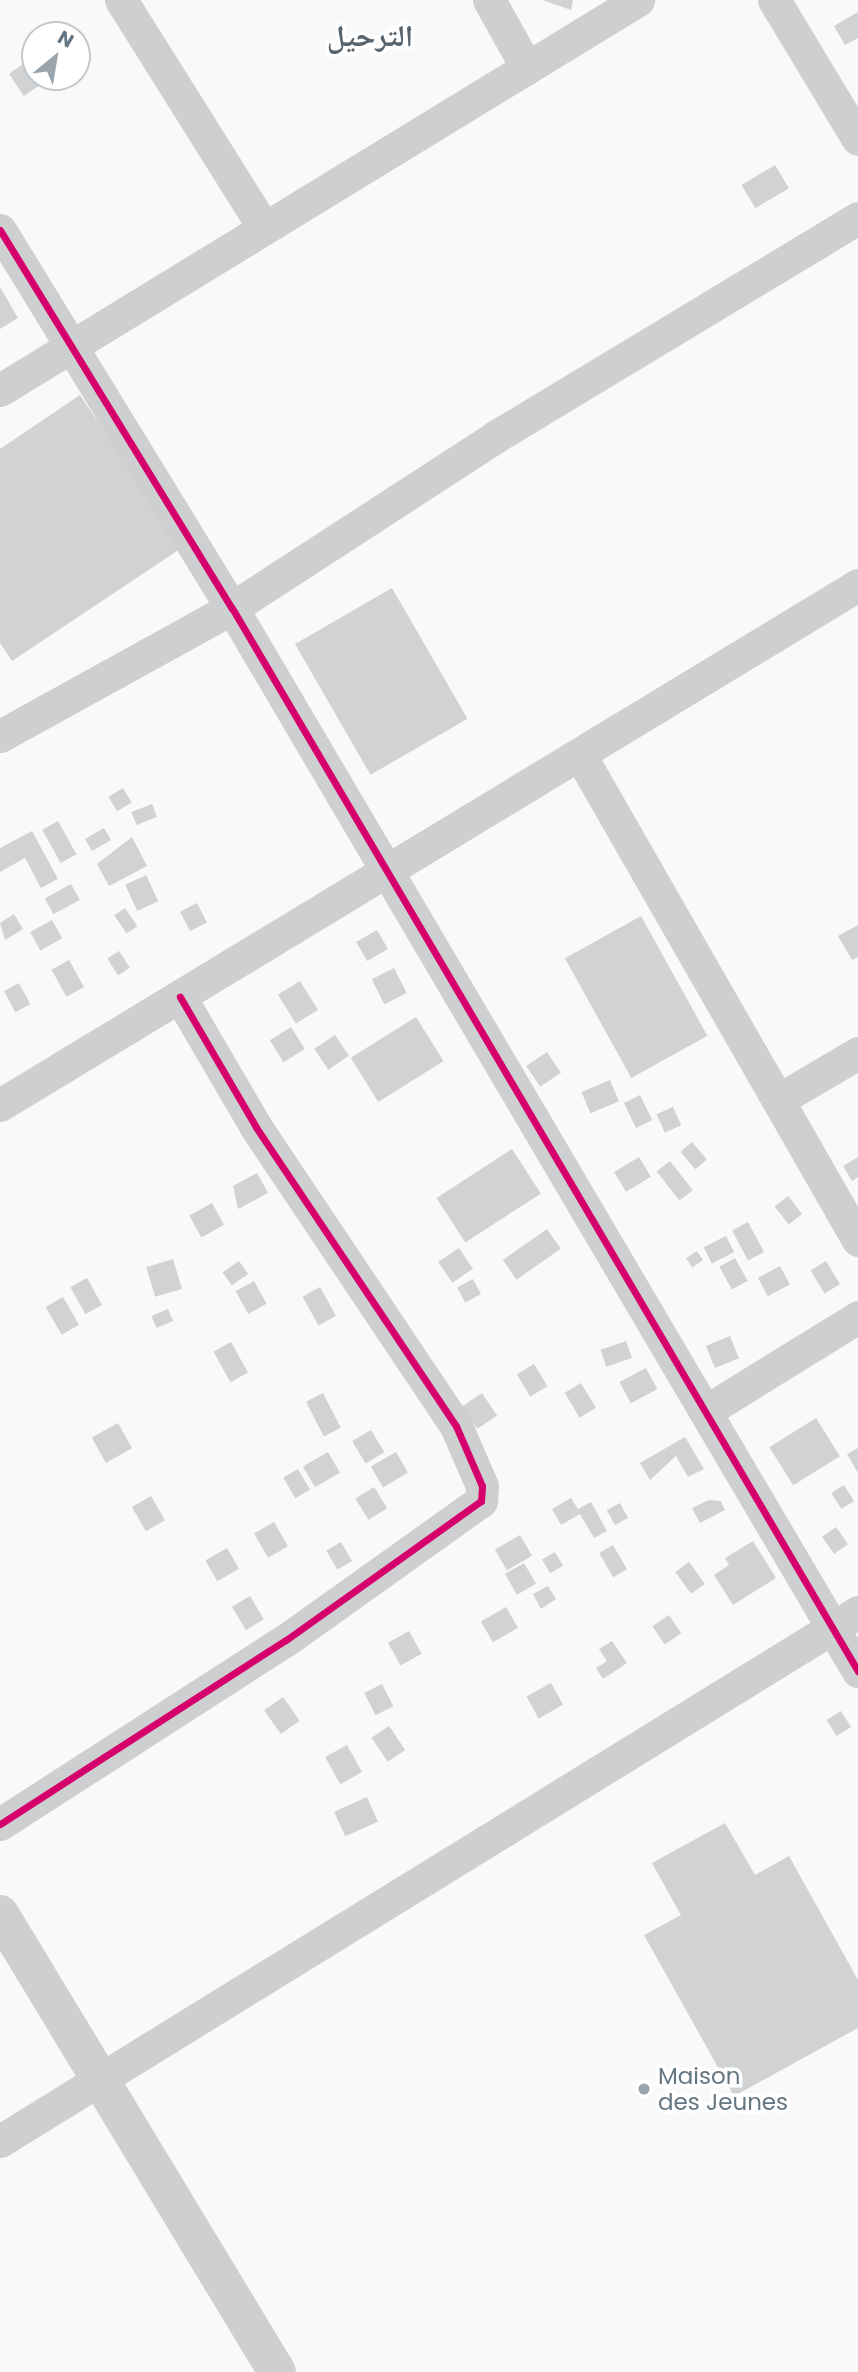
<!DOCTYPE html>
<html>
<head>
<meta charset="utf-8">
<style>
	body { margin:0 }
	#map { position:relative; width:858px; height:2372px; overflow:hidden; background:#f9f9f9; font-family:Poppins,"Noto Naskh Arabic",sans-serif }
	div>[style] { position:absolute }
	.building>* { inset:0; background:#d0d2d3; transform-origin:0 0 }
	.minor>* { height:33px; margin:-16.5px; padding:0 16.5px; transform-origin:16.5px; border-radius:16.5px; background:#cecfd0 }
	.tertiary>* { height:38px; margin:-19px; padding:0 19px; transform-origin:19px; border-radius:19px; background:#cecfd0 }
	.cycleway>* { height:7px; margin:-3.5px; padding:0 3.5px; transform-origin:3.5px; border-radius:3.5px; background:#d6006c }
	.dots>* { width:19px; height:19px; translate:-50% -50%; box-sizing:border-box; border:4px solid #fff; border-radius:50% }
	span { translate:-50% -50%; white-space:nowrap; text-align:center; line-height:1.15; -webkit-text-stroke:7px #fff; paint-order:stroke }
	.poi-label { font-size:23px; color:#657683 }
	.left { translate:0 -50%; text-align:left }
	.district-label { font-size:30px; color:#57646e; font-weight:700 }
	.north { position:absolute; left:21px; top:21px; width:70px; height:70px; box-sizing:border-box; background:#fff; border:2px solid #c1c8cd; border-radius:50%; rotate:30deg; font-size:19px; font-weight:700; line-height:28px; text-align:center; color:#657683 }
	.north::after { content:''; display:block; margin:auto; width:24px; height:32px; background:#99a4ac; clip-path:polygon(50% 0,100% 100%,50% 72%,0 100%) }
</style>
</head>
<body>
<div id="map">
	<div class="building">
		<div style="clip-path:polygon(542px 0,573px 0,571px 10px)"></div>
		<div style="clip-path:polygon(858px 12px,858px 38px,845px 45px,834px 26px)"></div>
		<div style="clip-path:polygon(33px 57px,40px 85px,24px 96px,9px 74px)"></div>
		<div style="left:775px;top:165px;width:27px;height:39px;rotate:59deg"></div>
		<div style="clip-path:polygon(0 287px,18px 318px,0 329px)"></div>
		<div style="clip-path:polygon(80px 395px,183px 547px,12px 661px,0 643px,0 449px)"></div>
		<div style="left:392px;top:588px;width:151px;height:112px;rotate:60deg"></div>
		<div style="left:123px;top:788px;width:17px;height:17px;rotate:59deg"></div>
		<div style="left:152px;top:804px;width:14px;height:22px;rotate:69deg"></div>
		<div style="left:58px;top:821px;width:38px;height:18px;rotate:61deg"></div>
		<div style="left:104px;top:828px;width:14px;height:22px;rotate:60deg"></div>
		<div style="clip-path:polygon(32px 831px,58px 879px,41px 888px,25px 858px,0 872px,0 848px)"></div>
		<div style="clip-path:polygon(132px 837px,147px 866px,109px 886px,97px 864px)"></div>
		<div style="left:146px;top:875px;width:29px;height:23px;rotate:65deg"></div>
		<div style="left:71px;top:884px;width:18px;height:30px;rotate:61deg"></div>
		<div style="left:197px;top:903px;width:22px;height:19px;rotate:63deg"></div>
		<div style="left:125px;top:908px;width:22px;height:13px;rotate:56deg"></div>
		<div style="clip-path:polygon(14px 914px,23px 929px,5px 940px,0 923px)"></div>
		<div style="left:641px;top:916px;width:137px;height:87px;rotate:61deg"></div>
		<div style="left:52px;top:920px;width:21px;height:25px;rotate:61deg"></div>
		<div style="clip-path:polygon(858px 925px,858px 957px,852px 960px,838px 936px)"></div>
		<div style="left:377px;top:930px;width:22px;height:24px;rotate:60deg"></div>
		<div style="left:119px;top:951px;width:20px;height:14px;rotate:57deg"></div>
		<div style="left:69px;top:960px;width:31px;height:20px;rotate:61deg"></div>
		<div style="left:394px;top:968px;width:28px;height:25px;rotate:63deg"></div>
		<div style="left:300px;top:981px;width:34px;height:26px;rotate:58deg"></div>
		<div style="left:19px;top:983px;width:24px;height:17px;rotate:62deg"></div>
		<div style="left:416px;top:1017px;width:52px;height:77px;rotate:58deg"></div>
		<div style="left:291px;top:1027px;width:26px;height:25px;rotate:58deg"></div>
		<div style="left:335px;top:1035px;width:25px;height:25px;rotate:56deg"></div>
		<div style="left:547px;top:1052px;width:25px;height:25px;rotate:56deg"></div>
		<div style="left:610px;top:1080px;width:23px;height:31px;rotate:67deg"></div>
		<div style="left:640px;top:1095px;width:28px;height:18px;rotate:64deg"></div>
		<div style="left:673px;top:1107px;width:20px;height:18px;rotate:66deg"></div>
		<div style="left:692px;top:1142px;width:23px;height:15px;rotate:50deg"></div>
		<div style="left:512px;top:1149px;width:53px;height:90px;rotate:57deg"></div>
		<div style="left:639px;top:1157px;width:23px;height:29px;rotate:59deg"></div>
		<div style="clip-path:polygon(858px 1157px,858px 1177px,852px 1181px,843px 1166px)"></div>
		<div style="left:670px;top:1161px;width:37px;height:17px;rotate:52deg"></div>
		<div style="clip-path:polygon(257px 1173px,268px 1193px,238px 1209px,233px 1186px)"></div>
		<div style="left:788px;top:1196px;width:23px;height:17px;rotate:52deg"></div>
		<div style="left:212px;top:1203px;width:25px;height:26px;rotate:61deg"></div>
		<div style="left:748px;top:1222px;width:34px;height:18px;rotate:62deg"></div>
		<div style="left:547px;top:1229px;width:24px;height:54px;rotate:55deg"></div>
		<div style="left:726px;top:1236px;width:18px;height:25px;rotate:63deg"></div>
		<div style="left:459px;top:1248px;width:25px;height:25px;rotate:56deg"></div>
		<div style="left:697px;top:1251px;width:11px;height:13px;rotate:56deg"></div>
		<div style="left:735px;top:1258px;width:26px;height:18px;rotate:61deg"></div>
		<div style="left:173px;top:1259px;width:31px;height:28px;rotate:73deg"></div>
		<div style="left:239px;top:1261px;width:16px;height:20px;rotate:55deg"></div>
		<div style="left:826px;top:1261px;width:27px;height:18px;rotate:59deg"></div>
		<div style="left:780px;top:1266px;width:21px;height:25px;rotate:62deg"></div>
		<div style="left:87px;top:1278px;width:31px;height:19px;rotate:61deg"></div>
		<div style="left:473px;top:1279px;width:17px;height:18px;rotate:62deg"></div>
		<div style="left:254px;top:1281px;width:26px;height:21px;rotate:61deg"></div>
		<div style="left:320px;top:1287px;width:33px;height:20px;rotate:61deg"></div>
		<div style="left:63px;top:1297px;width:32px;height:20px;rotate:60deg"></div>
		<div style="left:168px;top:1309px;width:13px;height:18px;rotate:67deg"></div>
		<div style="left:730px;top:1336px;width:24px;height:26px;rotate:68deg"></div>
		<div style="left:626px;top:1341px;width:18px;height:27px;rotate:71deg"></div>
		<div style="left:231px;top:1342px;width:35px;height:20px;rotate:61deg"></div>
		<div style="left:534px;top:1364px;width:26px;height:20px;rotate:59deg"></div>
		<div style="left:646px;top:1368px;width:24px;height:30px;rotate:62deg"></div>
		<div style="left:581px;top:1383px;width:29px;height:19px;rotate:59deg"></div>
		<div style="left:323px;top:1393px;width:39px;height:19px;rotate:63deg"></div>
		<div style="left:482px;top:1393px;width:27px;height:24px;rotate:56deg"></div>
		<div style="left:816px;top:1418px;width:45px;height:55px;rotate:58deg"></div>
		<div style="left:118px;top:1423px;width:29px;height:30px;rotate:61deg"></div>
		<div style="left:371px;top:1430px;width:26px;height:22px;rotate:59deg"></div>
		<div style="clip-path:polygon(685px 1437px,704px 1469px,688px 1477px,676px 1456px,650px 1480px,640px 1463px)"></div>
		<div style="clip-path:polygon(858px 1448px,858px 1473px,847px 1454px)"></div>
		<div style="left:328px;top:1452px;width:24px;height:29px;rotate:60deg"></div>
		<div style="left:396px;top:1452px;width:24px;height:29px;rotate:60deg"></div>
		<div style="left:298px;top:1469px;width:24px;height:17px;rotate:60deg"></div>
		<div style="left:844px;top:1485px;width:19px;height:15px;rotate:58deg"></div>
		<div style="left:374px;top:1487px;width:25px;height:22px;rotate:58deg"></div>
		<div style="left:151px;top:1496px;width:28px;height:22px;rotate:60deg"></div>
		<div style="clip-path:polygon(571px 1498px,578px 1509px,591px 1502px,607px 1531px,594px 1538px,580px 1514px,561px 1525px,552px 1509px)"></div>
		<div style="clip-path:polygon(709px 1500px,721px 1501px,725px 1510px,700px 1523px,692px 1508px)"></div>
		<div style="left:620px;top:1503px;width:17px;height:15px;rotate:62deg"></div>
		<div style="left:274px;top:1522px;width:28px;height:23px;rotate:60deg"></div>
		<div style="left:836px;top:1527px;width:21px;height:17px;rotate:55deg"></div>
		<div style="left:520px;top:1535px;width:24px;height:29px;rotate:60deg"></div>
		<div style="clip-path:polygon(753px 1541px,776px 1578px,733px 1605px,714px 1575px,729px 1565px,725px 1558px)"></div>
		<div style="left:341px;top:1542px;width:22px;height:17px;rotate:60deg"></div>
		<div style="left:613px;top:1545px;width:28px;height:16px;rotate:60deg"></div>
		<div style="left:227px;top:1548px;width:24px;height:25px;rotate:60deg"></div>
		<div style="left:555px;top:1552px;width:16px;height:15px;rotate:60deg"></div>
		<div style="left:689px;top:1562px;width:27px;height:17px;rotate:54deg"></div>
		<div style="left:524px;top:1563px;width:24px;height:22px;rotate:60deg"></div>
		<div style="clip-path:polygon(548px 1586px,556px 1599px,541px 1609px,533px 1594px)"></div>
		<div style="left:250px;top:1596px;width:27px;height:21px;rotate:59deg"></div>
		<div style="left:506px;top:1607px;width:24px;height:29px;rotate:60deg"></div>
		<div style="left:669px;top:1615px;width:22px;height:20px;rotate:56deg"></div>
		<div style="left:409px;top:1631px;width:26px;height:24px;rotate:61deg"></div>
		<div style="clip-path:polygon(612px 1641px,627px 1663px,603px 1679px,596px 1668px,607px 1661px,599px 1649px)"></div>
		<div style="left:551px;top:1683px;width:25px;height:28px;rotate:61deg"></div>
		<div style="left:382px;top:1684px;width:25px;height:20px;rotate:63deg"></div>
		<div style="left:283px;top:1697px;width:29px;height:23px;rotate:55deg"></div>
		<div style="left:841px;top:1711px;width:19px;height:17px;rotate:58deg"></div>
		<div style="left:389px;top:1726px;width:29px;height:21px;rotate:56deg"></div>
		<div style="left:347px;top:1745px;width:31px;height:25px;rotate:61deg"></div>
		<div style="left:367px;top:1797px;width:27px;height:36px;rotate:66deg"></div>
		<div style="clip-path:polygon(725px 1823px,755px 1875px,789px 1856px,858px 1980px,858px 2028px,734px 2096px,644px 1935px,681px 1915px,652px 1863px)"></div>
	</div>
	<div class="minor">
		<div style="left:121px;top:0;width:269px;rotate:57.9deg"></div>
		<div style="left:489px;top:0;width:78px;rotate:60.8deg"></div>
		<div style="left:774px;top:0;width:162px;rotate:58.9deg"></div>
		<div style="left:0;top:230px;width:444px;rotate:58.5deg"></div>
		<div style="left:232px;top:608px;width:1234px;rotate:59.51deg"></div>
		<div style="left:0;top:390px;width:748px;rotate:-31.44deg"></div>
		<div style="left:0;top:736px;width:265px;rotate:-28.9deg"></div>
		<div style="left:232px;top:608px;width:314px;rotate:-33deg"></div>
		<div style="left:495px;top:437px;width:424px;rotate:-31.1deg"></div>
		<div style="left:580px;top:755px;width:559px;rotate:60.18deg"></div>
		<div style="left:778px;top:1100px;width:93px;rotate:-30.4deg"></div>
		<div style="left:0;top:1105px;width:1003px;rotate:-31.22deg"></div>
		<div style="left:706px;top:1411px;width:179px;rotate:-31.7deg"></div>
		<div style="left:0;top:1824px;width:340px;rotate:-32.8deg"></div>
		<div style="left:286px;top:1640px;width:239px;rotate:-35.5deg"></div>
		<div style="left:481px;top:1501px;width:15px;rotate:-86deg"></div>
		<div style="left:482px;top:1486px;width:65px;rotate:-113.4deg"></div>
		<div style="left:456px;top:1426px;width:360px;rotate:-123.8deg"></div>
		<div style="left:256px;top:1127px;width:151px;rotate:-120.3deg"></div>
		<div style="left:0;top:2141px;width:1008px;rotate:-31.66deg"></div>
	</div>
	<div class="tertiary">
		<div style="left:0;top:1914px;width:535px;rotate:58.83deg"></div>
	</div>
	<div class="cycleway">
		<div style="left:0;top:230px;width:444px;rotate:58.5deg"></div>
		<div style="left:232px;top:608px;width:1234px;rotate:59.51deg"></div>
		<div style="left:0;top:1824px;width:340px;rotate:-32.8deg"></div>
		<div style="left:286px;top:1640px;width:239px;rotate:-35.5deg"></div>
		<div style="left:481px;top:1501px;width:15px;rotate:-86deg"></div>
		<div style="left:482px;top:1486px;width:65px;rotate:-113.4deg"></div>
		<div style="left:456px;top:1426px;width:360px;rotate:-123.8deg"></div>
		<div style="left:256px;top:1127px;width:151px;rotate:-120.3deg"></div>
	</div>
	<div class="dots">
		<div style="left:644px;top:2089px;background:#99a4ac"></div>
	</div>
	<div class="poi-label">
		<span class="left" style="left:658px;top:2089px">Maison<br>des Jeunes</span>
	</div>
	<div class="district-label">
		<span style="left:370px;top:36px">الترحيل</span>
	</div>
	<div class="north">N</div>
</div>
</body>
</html>
